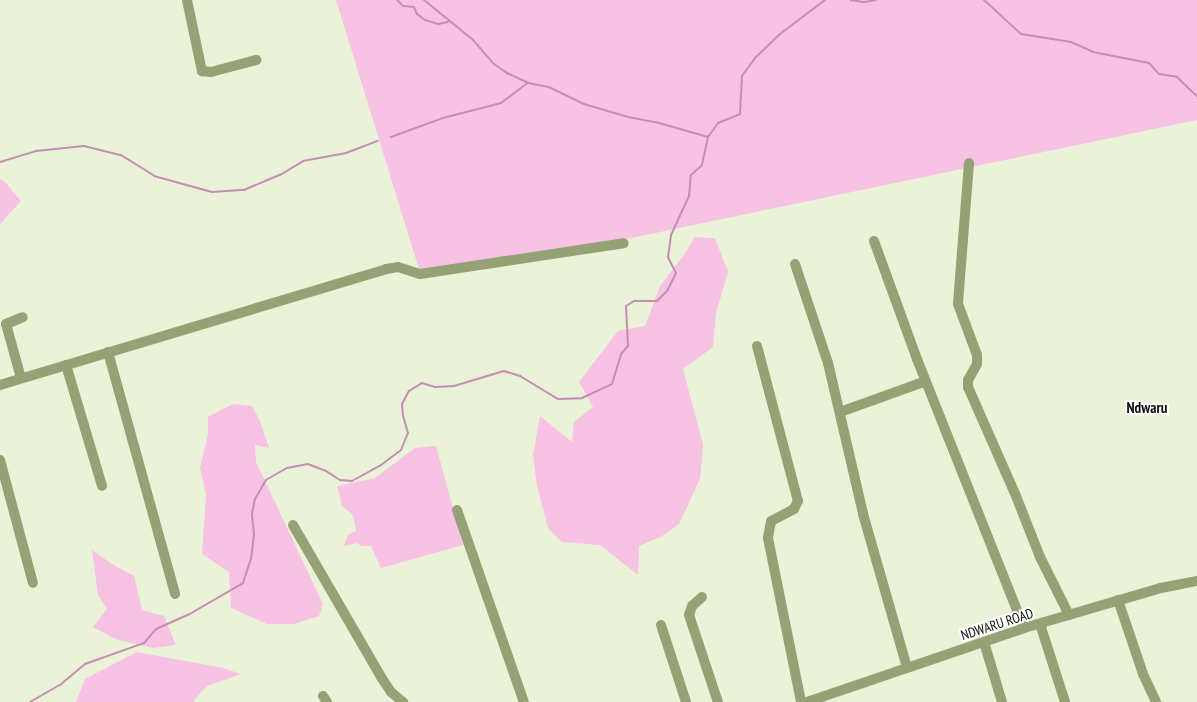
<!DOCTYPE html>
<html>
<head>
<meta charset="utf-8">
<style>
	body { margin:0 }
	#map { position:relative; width:1197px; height:702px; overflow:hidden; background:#eaf2d7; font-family:"PT Sans Narrow",sans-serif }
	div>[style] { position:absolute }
	.green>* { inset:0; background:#f8c2e5 }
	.stream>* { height:2px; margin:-1px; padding:0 1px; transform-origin:1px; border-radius:1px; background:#c58fb2 }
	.minor>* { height:10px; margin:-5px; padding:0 5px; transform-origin:5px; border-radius:5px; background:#95a275 }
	span { translate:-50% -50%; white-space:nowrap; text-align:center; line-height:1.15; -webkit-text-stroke:4px #fff; paint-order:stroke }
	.street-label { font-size:14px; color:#0e1108 }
	.neighbourhood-label { font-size:15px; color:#0e1108; font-weight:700 }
</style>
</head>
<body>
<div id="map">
	<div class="green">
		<div style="clip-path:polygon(336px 0,1197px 0,1197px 120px,641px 236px,422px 279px)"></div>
		<div style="clip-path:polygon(0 179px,5px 182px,21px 201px,0 224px)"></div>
		<div style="clip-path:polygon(695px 237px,715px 238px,728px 272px,716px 313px,713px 347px,683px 369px,703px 445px,700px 479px,679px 524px,662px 536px,639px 546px,638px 575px,600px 545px,562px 542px,548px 528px,537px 486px,533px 455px,540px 416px,572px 442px,574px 422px,593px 407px,579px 382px,618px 331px,645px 326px,660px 286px,684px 255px)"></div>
		<div style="clip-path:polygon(233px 404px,252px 406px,260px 421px,269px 448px,255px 445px,256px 462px,323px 604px,319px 616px,294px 624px,267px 624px,231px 608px,229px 572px,202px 554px,206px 494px,200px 468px,208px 434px,208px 417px)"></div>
		<div style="clip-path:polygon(436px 446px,463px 545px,381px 568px,371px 546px,361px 546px,357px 543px,344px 546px,348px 535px,356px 531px,353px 515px,342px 506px,337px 486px,375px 478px,415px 448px)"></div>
		<div style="clip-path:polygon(92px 550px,112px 564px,134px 576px,142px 610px,164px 616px,176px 645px,152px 648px,115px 639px,93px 627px,107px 609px,98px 595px)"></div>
		<div style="clip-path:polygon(137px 652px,223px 668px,241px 674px,207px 686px,194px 700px,195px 702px,76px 702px,85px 679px)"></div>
	</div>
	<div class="stream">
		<div style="left:397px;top:0;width:8px;rotate:45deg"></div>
		<div style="left:403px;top:6px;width:11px;rotate:5deg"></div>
		<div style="left:414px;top:7px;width:8px;rotate:67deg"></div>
		<div style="left:417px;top:14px;width:10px;rotate:37deg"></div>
		<div style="left:425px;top:20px;width:14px;rotate:17deg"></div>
		<div style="left:438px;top:24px;width:10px;rotate:-11deg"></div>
		<div style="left:424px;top:0;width:63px;rotate:39.2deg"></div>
		<div style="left:473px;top:40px;width:32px;rotate:49deg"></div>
		<div style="left:494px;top:64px;width:16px;rotate:35deg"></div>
		<div style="left:507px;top:73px;width:23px;rotate:25deg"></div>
		<div style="left:850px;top:0;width:14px;rotate:8deg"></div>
		<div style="left:864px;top:2px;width:12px;rotate:-9deg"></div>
		<div style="left:984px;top:0;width:50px;rotate:42.6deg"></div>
		<div style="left:1021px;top:34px;width:51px;rotate:9.1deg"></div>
		<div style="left:1071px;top:42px;width:24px;rotate:24deg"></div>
		<div style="left:1093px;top:52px;width:57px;rotate:11.1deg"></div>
		<div style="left:1149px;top:63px;width:15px;rotate:48deg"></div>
		<div style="left:1159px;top:74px;width:18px;rotate:9deg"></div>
		<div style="left:1177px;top:77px;width:28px;rotate:44deg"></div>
		<div style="left:391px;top:137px;width:55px;rotate:-20.1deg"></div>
		<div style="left:443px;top:118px;width:60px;rotate:-14.5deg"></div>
		<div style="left:501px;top:103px;width:34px;rotate:-37deg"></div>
		<div style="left:528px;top:83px;width:21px;rotate:11deg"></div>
		<div style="left:549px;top:87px;width:39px;rotate:26deg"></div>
		<div style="left:584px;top:104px;width:46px;rotate:16.5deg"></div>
		<div style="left:628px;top:117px;width:32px;rotate:11deg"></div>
		<div style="left:659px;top:123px;width:51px;rotate:15.9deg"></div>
		<div style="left:0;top:162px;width:38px;rotate:-17deg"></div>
		<div style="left:36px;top:151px;width:48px;rotate:-5.9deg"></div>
		<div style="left:84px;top:146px;width:38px;rotate:14deg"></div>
		<div style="left:121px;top:155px;width:39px;rotate:32deg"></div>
		<div style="left:154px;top:176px;width:60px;rotate:15.4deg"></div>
		<div style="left:212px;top:192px;width:32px;rotate:-4deg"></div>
		<div style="left:244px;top:190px;width:39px;rotate:-23deg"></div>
		<div style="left:280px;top:175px;width:27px;rotate:-31deg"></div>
		<div style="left:303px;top:161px;width:44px;rotate:-10.5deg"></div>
		<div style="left:346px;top:153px;width:34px;rotate:-21deg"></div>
		<div style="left:30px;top:702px;width:34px;rotate:-30deg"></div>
		<div style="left:60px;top:685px;width:33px;rotate:-40deg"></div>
		<div style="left:85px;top:664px;width:63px;rotate:-19.6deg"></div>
		<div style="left:144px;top:643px;width:18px;rotate:-49deg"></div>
		<div style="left:156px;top:629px;width:35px;rotate:-24deg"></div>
		<div style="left:188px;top:615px;width:64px;rotate:-30.2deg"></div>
		<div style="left:243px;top:583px;width:25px;rotate:-72deg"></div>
		<div style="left:251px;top:559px;width:25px;rotate:-83deg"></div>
		<div style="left:254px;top:534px;width:20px;rotate:-96deg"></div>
		<div style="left:252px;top:514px;width:15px;rotate:-79deg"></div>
		<div style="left:255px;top:499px;width:22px;rotate:-60deg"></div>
		<div style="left:266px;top:480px;width:24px;rotate:-30deg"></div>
		<div style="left:287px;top:468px;width:21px;rotate:-11deg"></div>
		<div style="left:308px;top:464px;width:19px;rotate:21deg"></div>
		<div style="left:326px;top:471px;width:17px;rotate:33deg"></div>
		<div style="left:340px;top:480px;width:12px;rotate:5deg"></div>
		<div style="left:352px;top:481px;width:33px;rotate:-29deg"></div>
		<div style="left:381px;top:465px;width:25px;rotate:-37deg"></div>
		<div style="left:401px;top:450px;width:18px;rotate:-68deg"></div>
		<div style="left:408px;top:433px;width:18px;rotate:-106deg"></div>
		<div style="left:403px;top:416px;width:12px;rotate:-95deg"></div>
		<div style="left:402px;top:404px;width:15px;rotate:-62deg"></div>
		<div style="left:409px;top:391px;width:15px;rotate:-32deg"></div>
		<div style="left:422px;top:383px;width:14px;rotate:17deg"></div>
		<div style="left:435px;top:387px;width:19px;rotate:-3deg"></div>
		<div style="left:454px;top:386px;width:52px;rotate:-16.7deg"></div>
		<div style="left:504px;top:371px;width:17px;rotate:17deg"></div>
		<div style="left:520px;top:376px;width:44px;rotate:31.2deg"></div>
		<div style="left:558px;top:399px;width:24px;rotate:-2deg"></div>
		<div style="left:582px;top:398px;width:33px;rotate:-25deg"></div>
		<div style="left:612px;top:384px;width:31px;rotate:-73deg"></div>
		<div style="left:621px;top:354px;width:11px;rotate:-49deg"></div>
		<div style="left:628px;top:346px;width:40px;rotate:-92.9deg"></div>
		<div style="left:626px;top:306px;width:9px;rotate:-32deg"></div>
		<div style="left:634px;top:301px;width:23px"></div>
		<div style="left:657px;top:301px;width:14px;rotate:-45deg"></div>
		<div style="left:667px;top:291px;width:20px;rotate:-63deg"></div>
		<div style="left:676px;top:273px;width:18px;rotate:-117deg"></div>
		<div style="left:668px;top:257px;width:22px;rotate:-82deg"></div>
		<div style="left:671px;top:235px;width:43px;rotate:-65.2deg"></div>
		<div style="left:689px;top:196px;width:21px;rotate:-85deg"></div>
		<div style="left:691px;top:175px;width:15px;rotate:-42deg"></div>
		<div style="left:702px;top:165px;width:29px;rotate:-78deg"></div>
		<div style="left:708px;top:137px;width:17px;rotate:-54deg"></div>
		<div style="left:718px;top:123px;width:24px;rotate:-22deg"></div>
		<div style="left:740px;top:114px;width:38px;rotate:-87deg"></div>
		<div style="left:742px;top:76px;width:22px;rotate:-54deg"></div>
		<div style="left:755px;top:58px;width:35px;rotate:-44deg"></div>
		<div style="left:780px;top:34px;width:56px;rotate:-37.1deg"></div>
	</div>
	<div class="minor">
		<div style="left:187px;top:0;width:73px;rotate:78.1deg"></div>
		<div style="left:202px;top:71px;width:9px;rotate:6deg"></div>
		<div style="left:211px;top:72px;width:47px;rotate:-14.9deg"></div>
		<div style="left:969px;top:163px;width:141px;rotate:94.5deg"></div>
		<div style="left:958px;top:304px;width:54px;rotate:69.6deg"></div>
		<div style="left:977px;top:355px;width:9px;rotate:90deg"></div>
		<div style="left:977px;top:364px;width:18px;rotate:119deg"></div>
		<div style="left:968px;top:380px;width:7px;rotate:90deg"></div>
		<div style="left:968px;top:387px;width:119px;rotate:66.2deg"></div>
		<div style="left:1016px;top:496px;width:66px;rotate:68.5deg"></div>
		<div style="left:1040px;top:557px;width:65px;rotate:63.4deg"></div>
		<div style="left:874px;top:241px;width:126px;rotate:70deg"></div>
		<div style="left:917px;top:359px;width:289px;rotate:68.3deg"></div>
		<div style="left:795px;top:264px;width:104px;rotate:71.6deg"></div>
		<div style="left:828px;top:363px;width:155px;rotate:76.9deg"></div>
		<div style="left:863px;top:514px;width:159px;rotate:74deg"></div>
		<div style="left:757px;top:346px;width:160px;rotate:75.2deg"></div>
		<div style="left:798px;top:501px;width:9px;rotate:117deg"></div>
		<div style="left:794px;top:509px;width:26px;rotate:152deg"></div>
		<div style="left:771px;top:521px;width:17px;rotate:100deg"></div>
		<div style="left:768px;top:538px;width:167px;rotate:78.6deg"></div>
		<div style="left:108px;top:352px;width:251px;rotate:74.5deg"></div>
		<div style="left:66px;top:365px;width:126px;rotate:73.4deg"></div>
		<div style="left:21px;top:378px;width:56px;rotate:-105.5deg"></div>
		<div style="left:6px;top:324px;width:18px;rotate:-22deg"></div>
		<div style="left:0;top:385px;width:403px;rotate:-16.7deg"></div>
		<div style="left:386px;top:269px;width:12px;rotate:-9deg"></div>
		<div style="left:398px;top:267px;width:23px;rotate:18deg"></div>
		<div style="left:420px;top:274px;width:206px;rotate:-8.6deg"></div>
		<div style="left:840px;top:412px;width:91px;rotate:-19.8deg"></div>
		<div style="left:0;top:460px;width:127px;rotate:75deg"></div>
		<div style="left:457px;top:510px;width:203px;rotate:70.8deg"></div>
		<div style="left:293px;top:525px;width:176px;rotate:59.9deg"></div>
		<div style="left:381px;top:677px;width:18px;rotate:56deg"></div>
		<div style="left:391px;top:692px;width:16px;rotate:40deg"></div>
		<div style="left:702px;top:597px;width:13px;rotate:138deg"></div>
		<div style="left:692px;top:606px;width:9px;rotate:108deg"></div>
		<div style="left:689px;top:615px;width:92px;rotate:71.6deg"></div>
		<div style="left:1118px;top:600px;width:78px;rotate:71.3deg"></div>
		<div style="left:1143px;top:674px;width:31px;rotate:65deg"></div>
		<div style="left:1040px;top:624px;width:82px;rotate:72.2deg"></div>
		<div style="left:661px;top:625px;width:81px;rotate:72deg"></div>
		<div style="left:984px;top:642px;width:63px;rotate:73.3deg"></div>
		<div style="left:323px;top:696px;width:7px;rotate:56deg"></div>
		<div style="left:807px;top:702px;width:229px;rotate:-18.8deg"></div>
		<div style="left:1024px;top:628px;width:143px;rotate:-16.3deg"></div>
		<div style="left:1161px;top:588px;width:37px;rotate:-11deg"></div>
	</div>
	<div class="street-label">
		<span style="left:997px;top:624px;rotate:-18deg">NDWARU ROAD</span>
	</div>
	<div class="neighbourhood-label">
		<span style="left:1147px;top:408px">Ndwaru</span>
	</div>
</div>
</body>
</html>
